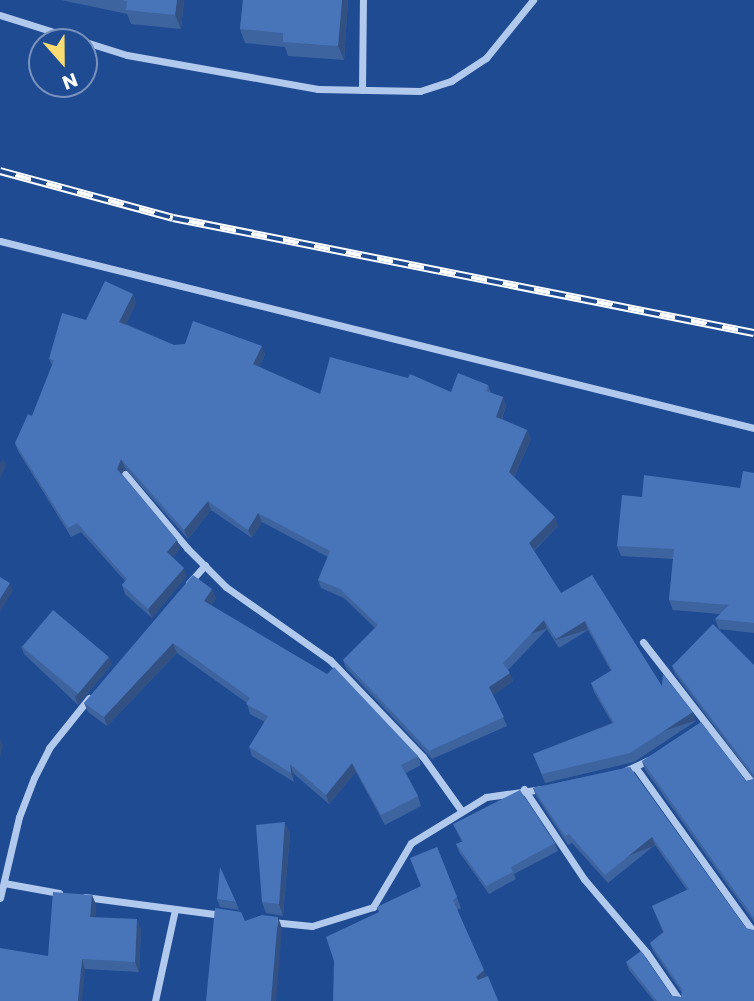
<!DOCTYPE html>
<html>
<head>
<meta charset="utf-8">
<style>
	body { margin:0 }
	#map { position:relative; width:754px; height:1001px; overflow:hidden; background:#1f4b93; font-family:Poppins,sans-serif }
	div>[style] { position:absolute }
	.minor>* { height:7px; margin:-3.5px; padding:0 3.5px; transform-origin:3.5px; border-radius:3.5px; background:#b2c9ee }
	.rail>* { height:8px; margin-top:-4px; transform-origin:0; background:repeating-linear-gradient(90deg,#1f4b93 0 16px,#fff 0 32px); box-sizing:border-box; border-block:2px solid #fff }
	.wall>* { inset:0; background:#3e649f }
	.shaded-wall>* { inset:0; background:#325182; transform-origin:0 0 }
	.building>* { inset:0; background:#4874b9; transform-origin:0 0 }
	span { translate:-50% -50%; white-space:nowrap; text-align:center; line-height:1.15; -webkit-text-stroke:7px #1f4b93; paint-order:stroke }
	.north { position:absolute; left:28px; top:28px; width:70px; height:70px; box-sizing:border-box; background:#1f4b93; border:2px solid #7993be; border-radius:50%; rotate:159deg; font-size:19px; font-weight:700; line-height:28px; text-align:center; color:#fff }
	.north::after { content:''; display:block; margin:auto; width:24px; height:32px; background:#fbdc72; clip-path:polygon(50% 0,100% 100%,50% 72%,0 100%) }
</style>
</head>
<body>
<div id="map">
	<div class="minor">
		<div style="left:0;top:15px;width:133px;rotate:17.5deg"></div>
		<div style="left:127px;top:55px;width:194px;rotate:10.1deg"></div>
		<div style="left:318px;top:89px;width:102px;rotate:1.1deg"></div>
		<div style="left:420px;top:91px;width:33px;rotate:-18deg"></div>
		<div style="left:451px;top:81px;width:42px;rotate:-33.3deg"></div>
		<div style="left:486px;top:58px;width:75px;rotate:-51deg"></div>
		<div style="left:362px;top:90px;width:90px;rotate:-89.4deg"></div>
		<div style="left:0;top:241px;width:777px;rotate:13.93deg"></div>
		<div style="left:125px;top:474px;width:97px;rotate:50deg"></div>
		<div style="left:187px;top:548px;width:55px;rotate:45deg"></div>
		<div style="left:226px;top:587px;width:127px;rotate:35.1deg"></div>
		<div style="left:330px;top:660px;width:134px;rotate:46.2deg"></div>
		<div style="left:423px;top:757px;width:65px;rotate:54.4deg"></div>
		<div style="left:189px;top:583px;width:24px;rotate:-48deg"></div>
		<div style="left:643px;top:642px;width:181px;rotate:52.2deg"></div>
		<div style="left:636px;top:768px;width:203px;rotate:54.4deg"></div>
		<div style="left:625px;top:771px;width:26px;rotate:-25deg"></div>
		<div style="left:524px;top:789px;width:108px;rotate:56.3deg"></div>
		<div style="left:584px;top:879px;width:97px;rotate:49.6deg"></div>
		<div style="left:647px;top:953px;width:58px;rotate:55.5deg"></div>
		<div style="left:4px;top:883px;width:56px;rotate:10.3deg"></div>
		<div style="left:85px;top:897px;width:138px;rotate:7.5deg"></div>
		<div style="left:0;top:898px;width:83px;rotate:-76.8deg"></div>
		<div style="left:19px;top:817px;width:42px;rotate:-69deg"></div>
		<div style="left:34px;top:778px;width:34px;rotate:-63deg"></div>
		<div style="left:49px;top:748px;width:64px;rotate:-51.3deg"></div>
		<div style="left:272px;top:922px;width:40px;rotate:5.7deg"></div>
		<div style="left:312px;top:926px;width:64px;rotate:-17.3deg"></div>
		<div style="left:373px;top:907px;width:74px;rotate:-59.3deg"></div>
		<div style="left:411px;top:843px;width:88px;rotate:-31.5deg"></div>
		<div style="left:486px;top:797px;width:57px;rotate:-8.1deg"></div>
		<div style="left:155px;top:1001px;width:94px;rotate:-77.7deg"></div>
	</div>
	<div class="rail">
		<div style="left:0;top:171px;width:179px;rotate:15.2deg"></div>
		<div style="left:173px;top:218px;width:592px;rotate:11.2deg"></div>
	</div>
	<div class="wall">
		<div style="clip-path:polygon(61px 0,184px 0,181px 29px,131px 24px,127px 14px)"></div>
		<div style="clip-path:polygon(243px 0,348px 0,344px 60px,288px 56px,285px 47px,245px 43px,240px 29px)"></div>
		<div style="clip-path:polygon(133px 294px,136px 303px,126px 324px,174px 345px,265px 354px,259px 367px,320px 394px,451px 392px,488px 385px,491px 393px,503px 397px,506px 406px,502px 419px,527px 430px,531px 439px,514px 477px,558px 526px,534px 551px,561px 593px,662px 686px,696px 721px,634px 762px,545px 783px,533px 754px,612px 723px,594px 692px,591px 683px,611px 671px,588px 630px,559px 648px,547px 629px,508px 670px,513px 681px,493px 695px,507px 726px,432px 759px,346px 668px,343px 660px,375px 628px,344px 598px,321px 588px,318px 580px,328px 557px,262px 522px,252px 538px,211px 510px,188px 539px,125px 468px,122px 474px,177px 540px,180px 549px,173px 557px,187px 576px,152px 618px,125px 594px,122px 585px,125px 581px,81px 532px,71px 537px,18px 451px,15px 443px,32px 416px,52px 365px,49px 359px,86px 320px)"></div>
		<div style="clip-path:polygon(754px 473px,754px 633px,719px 629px,715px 619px,720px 614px,673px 610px,669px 600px,673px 559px,621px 556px,617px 546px,642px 497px,740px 488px)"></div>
		<div style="clip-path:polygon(212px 589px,216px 599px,211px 605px,418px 756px,421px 765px,406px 773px,418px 796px,421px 806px,385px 825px,356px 772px,329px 804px,294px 774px,294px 782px,252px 756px,249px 747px,265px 722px,250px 714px,247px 703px,177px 653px,107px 726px,88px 712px,84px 703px)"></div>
		<div style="clip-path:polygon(21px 646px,112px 664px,78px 705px,24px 654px)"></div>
		<div style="clip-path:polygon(754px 665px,754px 779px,675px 674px,672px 666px)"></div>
		<div style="clip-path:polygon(642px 761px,746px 781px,754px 779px,754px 922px,645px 770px)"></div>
		<div style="clip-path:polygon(630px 767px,754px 1001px,654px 1001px,629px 970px,626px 962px,672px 996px,681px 997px,682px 993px,653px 951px,650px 943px,663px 932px,652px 906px,687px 890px,655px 845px,608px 883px,572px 843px,568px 845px,536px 796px,533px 788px)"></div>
		<div style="clip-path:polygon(453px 824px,555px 843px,558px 851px,514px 874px,516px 879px,489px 894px,459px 852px,456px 844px,462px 842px)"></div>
		<div style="clip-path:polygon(290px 834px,283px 916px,266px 913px,262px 902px)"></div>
		<div style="clip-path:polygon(437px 847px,461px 908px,457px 910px,486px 977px,499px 1001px,379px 912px,421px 886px)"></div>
		<div style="clip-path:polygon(92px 895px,96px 905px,95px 918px,141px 929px,139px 972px,85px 969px,48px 956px)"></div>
		<div style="clip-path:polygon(217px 899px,236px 902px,239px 910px,220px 907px)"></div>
	</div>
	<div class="shaded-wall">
		<div style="clip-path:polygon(177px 0,184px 0,181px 29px,175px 15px)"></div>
		<div style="clip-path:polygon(342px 0,348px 0,344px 60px,338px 46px)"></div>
		<div style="clip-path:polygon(133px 294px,136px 303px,123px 331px,119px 322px)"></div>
		<div style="clip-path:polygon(262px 346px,265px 354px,256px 373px,253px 364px)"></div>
		<div style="clip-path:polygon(503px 397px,506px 406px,499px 425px,496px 417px)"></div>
		<div style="clip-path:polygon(527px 430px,531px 439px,512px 481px,509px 472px)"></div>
		<div style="clip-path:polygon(3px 458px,6px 466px,0 478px,0 464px)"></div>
		<div style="clip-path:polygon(121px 459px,125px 468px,120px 477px,117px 469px)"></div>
		<div style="clip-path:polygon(208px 501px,211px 510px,188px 539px,184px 530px)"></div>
		<div style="clip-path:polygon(258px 513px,262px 522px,252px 538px,248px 530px)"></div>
		<div style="clip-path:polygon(555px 517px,558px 526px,532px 552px,529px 543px)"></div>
		<div style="clip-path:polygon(177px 540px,180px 549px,170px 561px,167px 552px)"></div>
		<div style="clip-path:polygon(184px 568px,187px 576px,152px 618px,148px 609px)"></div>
		<div style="clip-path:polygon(10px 583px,13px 591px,0 611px,0 599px)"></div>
		<div style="clip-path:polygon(212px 589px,216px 599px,207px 610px,204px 601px)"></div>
		<div style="left:544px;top:620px;width:9px;height:59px;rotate:72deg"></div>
		<div style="left:585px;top:621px;width:9px;height:34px;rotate:72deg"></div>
		<div style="clip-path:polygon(173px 643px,177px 653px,107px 726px,104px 717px)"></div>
		<div style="clip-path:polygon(109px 657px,112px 664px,78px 705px,75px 697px)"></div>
		<div style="clip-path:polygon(510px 673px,513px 681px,492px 696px,489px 687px)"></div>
		<div style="left:693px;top:712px;width:9px;height:75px;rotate:72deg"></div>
		<div style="clip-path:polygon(0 738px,3px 746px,0 758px)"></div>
		<div style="clip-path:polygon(352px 763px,356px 772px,329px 804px,326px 795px)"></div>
		<div style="clip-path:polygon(290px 764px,294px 774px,294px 782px,291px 773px)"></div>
		<div style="clip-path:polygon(285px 822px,290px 834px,283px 916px,279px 904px)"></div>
		<div style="left:652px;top:837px;width:9px;height:60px;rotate:69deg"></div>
		<div style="clip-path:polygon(92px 895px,96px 905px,94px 927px,90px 917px)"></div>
		<div style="clip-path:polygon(278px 917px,282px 928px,276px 1001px,271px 1001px)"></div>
		<div style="clip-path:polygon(137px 919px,141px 929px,139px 972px,135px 962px)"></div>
		<div style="clip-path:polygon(82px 959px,85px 969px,82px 1001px,78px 1001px)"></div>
		<div style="clip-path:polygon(484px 970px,488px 982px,480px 988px,476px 977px)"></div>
	</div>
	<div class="building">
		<div style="clip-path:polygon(122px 0,177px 0,175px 15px,126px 10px,127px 1px)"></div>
		<div style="clip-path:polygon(243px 0,342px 0,338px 46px,283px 42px,283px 33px,240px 29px)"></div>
		<div style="clip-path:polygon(105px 281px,133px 294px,119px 322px,174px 345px,185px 344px,193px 321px,262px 346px,253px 364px,320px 394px,330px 357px,408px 378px,410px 374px,451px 392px,458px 373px,488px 385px,486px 391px,503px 397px,496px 417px,527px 430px,509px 472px,555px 517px,529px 543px,561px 593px,592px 575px,662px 686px,663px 674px,693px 712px,630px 753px,542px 774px,533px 754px,614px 723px,591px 683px,612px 670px,585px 621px,556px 639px,544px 620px,503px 663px,510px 673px,489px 687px,504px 717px,429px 751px,343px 660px,378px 625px,340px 589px,318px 580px,330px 551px,258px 513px,248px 530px,208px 501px,184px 530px,121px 459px,117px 469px,177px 540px,167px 552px,184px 568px,148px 609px,122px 585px,127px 579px,77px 523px,68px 528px,15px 443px,28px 414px,32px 416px,54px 360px,49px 359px,62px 313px,86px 320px)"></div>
		<div style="clip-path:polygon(743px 471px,754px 473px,754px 623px,715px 619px,729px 605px,669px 600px,674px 549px,617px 546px,622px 495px,642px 497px,644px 475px,740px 488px)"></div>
		<div style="clip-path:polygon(193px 575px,212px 589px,204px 601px,327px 674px,334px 667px,418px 756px,401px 765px,418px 796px,381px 815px,352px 763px,326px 795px,290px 764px,291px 773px,249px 747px,268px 716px,246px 704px,250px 698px,173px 643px,104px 717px,84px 703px)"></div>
		<div style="clip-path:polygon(0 577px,10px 583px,0 599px)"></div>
		<div style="left:53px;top:610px;width:73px;height:48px;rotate:40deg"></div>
		<div style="clip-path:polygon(713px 624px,754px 665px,754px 775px,672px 666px)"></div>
		<div style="clip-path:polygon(701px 722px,746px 781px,754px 779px,754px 918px,642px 761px)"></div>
		<div style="clip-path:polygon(630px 767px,746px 928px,754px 930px,754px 1001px,657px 1001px,626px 962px,641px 951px,672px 996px,681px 997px,682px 989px,650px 943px,664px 932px,652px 906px,689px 889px,652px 837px,605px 875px,569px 834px,565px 836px,533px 788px)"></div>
		<div style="clip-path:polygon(520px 790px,555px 843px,511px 867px,513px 872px,486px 886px,456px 844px,463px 841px,453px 824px)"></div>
		<div style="clip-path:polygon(285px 822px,279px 904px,262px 902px,256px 825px)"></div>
		<div style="clip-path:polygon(437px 847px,457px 897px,453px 900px,484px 970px,476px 977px,478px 980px,488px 976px,498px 1001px,333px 1001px,334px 961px,326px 937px,379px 912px,377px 907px,421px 886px,410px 858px)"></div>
		<div style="clip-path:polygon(220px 867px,236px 902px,217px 899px)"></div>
		<div style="clip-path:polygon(53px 892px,92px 895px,90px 917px,137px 919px,135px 962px,82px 959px,78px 1001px,0 1001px,0 948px,48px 956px)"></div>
		<div style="clip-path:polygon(215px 908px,241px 912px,245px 921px,262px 915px,278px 917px,271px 1001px,206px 1001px)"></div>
	</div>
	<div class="north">N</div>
</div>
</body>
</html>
